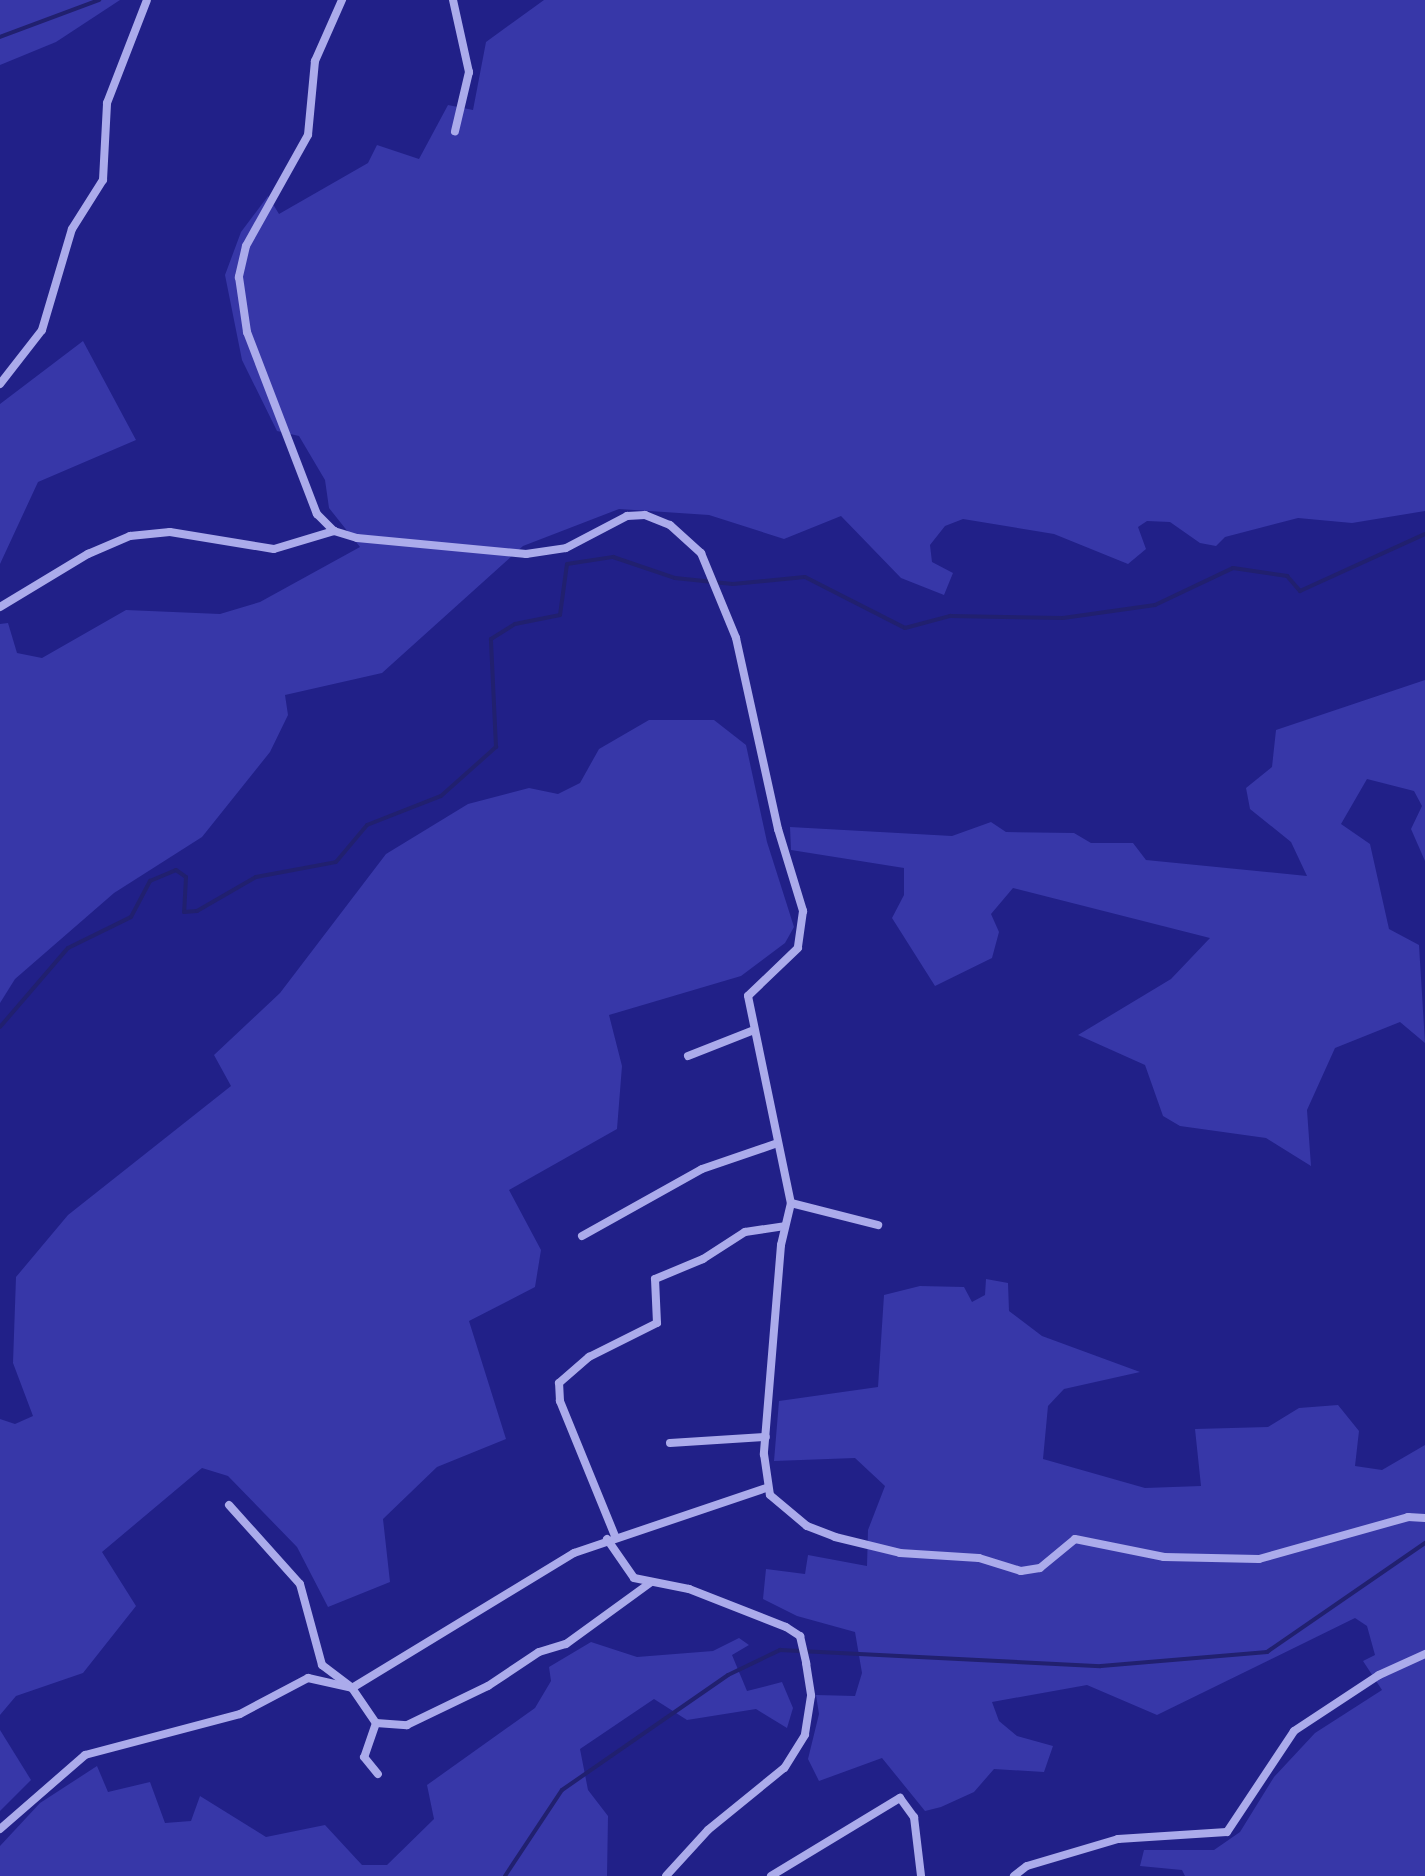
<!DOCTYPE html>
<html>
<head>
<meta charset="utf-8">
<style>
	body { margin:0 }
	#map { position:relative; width:1425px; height:1876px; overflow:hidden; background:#212088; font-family:Roboto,sans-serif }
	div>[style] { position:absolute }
	.green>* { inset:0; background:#3737a8 }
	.stream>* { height:4px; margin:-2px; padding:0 2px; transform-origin:2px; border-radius:2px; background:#21206f }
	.street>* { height:8px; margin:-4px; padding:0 4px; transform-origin:4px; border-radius:4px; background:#ababeb }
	span { translate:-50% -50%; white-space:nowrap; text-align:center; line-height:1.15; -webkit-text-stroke:6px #212088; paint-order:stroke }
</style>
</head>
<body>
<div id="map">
	<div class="green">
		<div style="clip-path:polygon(0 0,120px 0,56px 42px,0 65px)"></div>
		<div style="clip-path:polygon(544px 0,1425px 0,1425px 511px,1352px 523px,1298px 518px,1225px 537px,1216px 546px,1200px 543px,1170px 522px,1147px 521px,1138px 527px,1146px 549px,1128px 564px,1054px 534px,963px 519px,945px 526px,930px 545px,932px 562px,953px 573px,944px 595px,901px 578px,841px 516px,784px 539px,709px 515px,619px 509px,523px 546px,382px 673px,285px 695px,288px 715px,270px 752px,202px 837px,114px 893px,15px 979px,0 1003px,0 624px,8px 623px,17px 653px,42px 658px,126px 610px,220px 614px,260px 602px,360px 547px,329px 508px,325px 480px,299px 436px,277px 431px,242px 360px,225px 275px,241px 232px,268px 196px,279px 214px,368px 163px,377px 145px,419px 159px,448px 105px,473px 110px,486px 42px)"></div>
		<div style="clip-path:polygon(83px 341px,136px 440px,38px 482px,0 564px,0 404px)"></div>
		<div style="clip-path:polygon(1425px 680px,1425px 861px,1411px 829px,1422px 806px,1414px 791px,1367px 779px,1341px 824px,1370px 844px,1389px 929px,1419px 945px,1425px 1043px,1400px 1022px,1335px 1048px,1307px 1110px,1311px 1166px,1266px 1138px,1180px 1126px,1163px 1116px,1145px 1065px,1078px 1035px,1171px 979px,1210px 938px,1013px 888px,991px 914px,999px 932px,992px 958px,935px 986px,892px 918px,904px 895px,904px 868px,791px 850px,790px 827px,952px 836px,991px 822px,1006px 832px,1074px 833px,1091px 843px,1133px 843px,1146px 860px,1307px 876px,1291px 842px,1250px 809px,1246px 788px,1272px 767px,1276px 730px)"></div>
		<div style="clip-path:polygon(649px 720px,714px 720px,746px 745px,767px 842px,794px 927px,785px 943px,741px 976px,609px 1015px,622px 1066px,617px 1129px,509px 1190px,541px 1250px,535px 1287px,469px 1321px,506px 1439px,437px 1467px,383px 1519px,390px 1582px,328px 1607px,297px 1547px,228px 1476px,202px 1468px,102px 1552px,136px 1606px,83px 1673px,16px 1696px,0 1715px,0 1419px,15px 1424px,33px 1416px,13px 1363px,16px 1277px,68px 1215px,231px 1086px,214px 1055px,280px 993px,386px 854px,468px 804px,529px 788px,558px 794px,580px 783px,599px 749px)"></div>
		<div style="clip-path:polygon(986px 1279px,1008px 1283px,1009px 1311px,1042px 1336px,1140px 1372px,1064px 1389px,1048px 1406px,1043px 1459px,1145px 1488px,1201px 1486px,1195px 1429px,1268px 1427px,1299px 1408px,1338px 1405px,1359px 1431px,1355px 1466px,1382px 1470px,1425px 1445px,1425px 1876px,1185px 1876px,1182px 1870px,1140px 1866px,1144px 1850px,1214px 1850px,1240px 1832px,1274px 1777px,1315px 1733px,1382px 1690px,1363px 1661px,1375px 1655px,1367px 1626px,1355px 1618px,1157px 1715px,1087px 1685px,992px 1702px,999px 1721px,1017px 1736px,1053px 1746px,1044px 1772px,994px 1769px,974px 1792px,941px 1807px,925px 1811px,882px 1758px,819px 1781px,808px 1759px,819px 1714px,816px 1695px,855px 1696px,862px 1673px,855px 1632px,797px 1616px,763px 1599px,766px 1569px,805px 1574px,808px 1555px,867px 1566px,868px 1530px,885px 1486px,855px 1458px,774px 1461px,779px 1401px,878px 1387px,884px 1295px,920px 1286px,964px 1287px,972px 1302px,985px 1295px)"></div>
		<div style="clip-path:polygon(739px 1638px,749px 1645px,732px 1655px,747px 1691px,782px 1682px,793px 1708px,787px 1728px,756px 1709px,687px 1720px,654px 1699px,580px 1749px,588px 1790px,608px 1816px,607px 1876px,0 1876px,0 1846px,40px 1803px,97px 1766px,108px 1792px,150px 1782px,165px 1823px,191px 1821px,200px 1796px,266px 1837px,325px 1825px,362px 1865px,387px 1865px,434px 1819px,427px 1785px,535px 1708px,551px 1681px,549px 1667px,591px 1642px,637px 1657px,713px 1651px)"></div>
		<div style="clip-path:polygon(0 1730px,31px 1780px,0 1811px)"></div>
	</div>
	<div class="stream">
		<div style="left:0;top:37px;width:106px;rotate:-20.5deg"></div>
		<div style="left:0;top:1027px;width:104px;rotate:-49.3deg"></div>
		<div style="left:68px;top:948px;width:70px;rotate:-26.2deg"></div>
		<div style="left:131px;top:917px;width:41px;rotate:-62.2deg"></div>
		<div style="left:150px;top:881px;width:28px;rotate:-23deg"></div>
		<div style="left:176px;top:870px;width:12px;rotate:35deg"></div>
		<div style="left:186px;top:877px;width:35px;rotate:93deg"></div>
		<div style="left:184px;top:912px;width:13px;rotate:-4deg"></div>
		<div style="left:197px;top:911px;width:68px;rotate:-30deg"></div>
		<div style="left:256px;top:877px;width:81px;rotate:-10.6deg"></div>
		<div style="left:336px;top:862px;width:48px;rotate:-50deg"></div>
		<div style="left:367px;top:825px;width:79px;rotate:-21.4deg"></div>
		<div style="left:441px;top:796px;width:74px;rotate:-41.7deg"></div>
		<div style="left:496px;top:747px;width:108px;rotate:-92.7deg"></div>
		<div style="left:491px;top:639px;width:28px;rotate:-32deg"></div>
		<div style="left:515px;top:624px;width:46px;rotate:-11.3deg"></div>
		<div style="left:560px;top:615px;width:51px;rotate:-82.2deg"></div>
		<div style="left:567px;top:564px;width:47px;rotate:-8.7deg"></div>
		<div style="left:613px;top:557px;width:65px;rotate:18.7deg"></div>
		<div style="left:675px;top:578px;width:58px;rotate:5.9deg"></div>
		<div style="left:733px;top:584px;width:72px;rotate:-5.6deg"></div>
		<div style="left:805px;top:577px;width:112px;rotate:27deg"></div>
		<div style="left:905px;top:628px;width:47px;rotate:-14.9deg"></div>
		<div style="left:950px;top:616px;width:113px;rotate:1deg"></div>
		<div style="left:1063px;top:618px;width:93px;rotate:-8deg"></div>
		<div style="left:1155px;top:605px;width:86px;rotate:-25.4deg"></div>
		<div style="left:1233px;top:568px;width:55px;rotate:8.4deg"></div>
		<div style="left:1287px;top:576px;width:20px;rotate:49deg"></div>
		<div style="left:1300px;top:591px;width:137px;rotate:-24.5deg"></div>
		<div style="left:505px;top:1876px;width:103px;rotate:-56.5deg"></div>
		<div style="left:562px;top:1790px;width:202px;rotate:-34.7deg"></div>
		<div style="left:728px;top:1675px;width:58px;rotate:-25.7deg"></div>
		<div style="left:780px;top:1650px;width:321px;rotate:2.9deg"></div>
		<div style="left:1101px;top:1666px;width:167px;rotate:-4.8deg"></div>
		<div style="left:1267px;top:1652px;width:192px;rotate:-34.6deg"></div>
	</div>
	<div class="street">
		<div style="left:342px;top:0;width:67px;rotate:113.9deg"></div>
		<div style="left:315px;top:61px;width:74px;rotate:95.4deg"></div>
		<div style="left:308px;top:135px;width:127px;rotate:119.2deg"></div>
		<div style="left:246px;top:246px;width:32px;rotate:103deg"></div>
		<div style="left:239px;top:277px;width:56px;rotate:81.7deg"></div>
		<div style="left:247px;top:332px;width:195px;rotate:69deg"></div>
		<div style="left:317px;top:514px;width:24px;rotate:45deg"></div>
		<div style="left:334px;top:531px;width:24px;rotate:17deg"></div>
		<div style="left:357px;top:538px;width:170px;rotate:5.4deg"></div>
		<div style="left:526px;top:554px;width:40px;rotate:-8.5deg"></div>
		<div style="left:566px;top:548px;width:69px;rotate:-27.7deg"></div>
		<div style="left:627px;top:516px;width:18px;rotate:-3deg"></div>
		<div style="left:645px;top:515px;width:27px;rotate:22deg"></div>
		<div style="left:670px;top:525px;width:42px;rotate:42.1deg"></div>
		<div style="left:701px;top:553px;width:92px;rotate:67.6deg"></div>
		<div style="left:736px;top:638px;width:196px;rotate:77.6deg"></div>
		<div style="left:778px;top:829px;width:86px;rotate:73deg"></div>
		<div style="left:803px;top:911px;width:37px;rotate:98deg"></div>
		<div style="left:798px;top:948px;width:69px;rotate:136.2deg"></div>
		<div style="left:748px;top:996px;width:211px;rotate:78.3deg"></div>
		<div style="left:791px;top:1203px;width:43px;rotate:103.4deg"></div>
		<div style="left:781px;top:1245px;width:210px;rotate:94.7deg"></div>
		<div style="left:764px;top:1454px;width:41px;rotate:81.7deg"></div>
		<div style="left:770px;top:1495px;width:48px;rotate:40deg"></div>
		<div style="left:807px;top:1526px;width:30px;rotate:21deg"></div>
		<div style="left:835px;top:1537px;width:67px;rotate:13.8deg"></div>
		<div style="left:900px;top:1553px;width:79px;rotate:3.6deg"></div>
		<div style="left:979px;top:1558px;width:44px;rotate:17.2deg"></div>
		<div style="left:1021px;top:1571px;width:19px;rotate:-9deg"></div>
		<div style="left:1040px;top:1568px;width:45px;rotate:-39.6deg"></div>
		<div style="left:1075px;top:1539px;width:91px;rotate:11.4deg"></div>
		<div style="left:1164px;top:1557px;width:95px;rotate:1.2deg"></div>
		<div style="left:1259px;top:1559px;width:155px;rotate:-15.7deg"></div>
		<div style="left:1408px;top:1517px;width:17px;rotate:3deg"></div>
		<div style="left:453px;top:0;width:74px;rotate:77.5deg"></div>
		<div style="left:469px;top:72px;width:61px;rotate:103.3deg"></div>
		<div style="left:0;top:384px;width:68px;rotate:-52.1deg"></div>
		<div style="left:42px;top:330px;width:105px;rotate:-73.5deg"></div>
		<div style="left:72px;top:229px;width:58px;rotate:-57.7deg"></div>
		<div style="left:103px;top:180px;width:77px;rotate:-87deg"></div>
		<div style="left:107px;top:103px;width:110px;rotate:-68.8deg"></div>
		<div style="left:0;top:607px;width:103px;rotate:-31.1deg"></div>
		<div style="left:88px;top:554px;width:46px;rotate:-23.2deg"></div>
		<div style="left:130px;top:536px;width:40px;rotate:-5.7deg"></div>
		<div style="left:170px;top:532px;width:105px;rotate:9.3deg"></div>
		<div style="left:274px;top:549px;width:63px;rotate:-16.7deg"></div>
		<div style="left:688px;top:1056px;width:71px;rotate:-21.5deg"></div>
		<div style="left:791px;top:1203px;width:90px;rotate:14.2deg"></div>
		<div style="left:582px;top:1236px;width:137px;rotate:-29.2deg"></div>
		<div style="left:702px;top:1169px;width:80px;rotate:-18.9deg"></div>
		<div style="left:670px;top:1443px;width:96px;rotate:-3.6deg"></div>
		<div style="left:229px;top:1505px;width:106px;rotate:48.1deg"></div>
		<div style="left:300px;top:1584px;width:84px;rotate:74.8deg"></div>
		<div style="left:322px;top:1665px;width:38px;rotate:37deg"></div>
		<div style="left:352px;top:1688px;width:42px;rotate:55.6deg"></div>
		<div style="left:376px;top:1723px;width:36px;rotate:109deg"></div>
		<div style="left:364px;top:1757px;width:22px;rotate:51deg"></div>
		<div style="left:615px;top:1536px;width:146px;rotate:-112.2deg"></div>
		<div style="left:560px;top:1401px;width:18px;rotate:-93deg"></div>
		<div style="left:559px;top:1383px;width:40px;rotate:-41deg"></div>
		<div style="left:589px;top:1357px;width:76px;rotate:-26.6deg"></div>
		<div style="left:657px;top:1323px;width:44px;rotate:-92.6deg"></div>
		<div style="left:655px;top:1279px;width:52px;rotate:-22.6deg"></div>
		<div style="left:703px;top:1259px;width:50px;rotate:-32.7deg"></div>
		<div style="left:745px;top:1232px;width:40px;rotate:-8.5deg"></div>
		<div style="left:607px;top:1539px;width:47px;rotate:55.3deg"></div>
		<div style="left:634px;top:1578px;width:56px;rotate:11.3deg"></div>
		<div style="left:689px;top:1589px;width:104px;rotate:21.4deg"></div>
		<div style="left:786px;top:1627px;width:17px;rotate:33deg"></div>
		<div style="left:800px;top:1636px;width:28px;rotate:77deg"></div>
		<div style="left:806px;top:1663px;width:33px;rotate:81deg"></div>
		<div style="left:811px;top:1696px;width:39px;rotate:99deg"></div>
		<div style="left:805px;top:1735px;width:39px;rotate:122deg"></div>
		<div style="left:784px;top:1768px;width:98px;rotate:140.8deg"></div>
		<div style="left:708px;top:1830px;width:62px;rotate:132.4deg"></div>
		<div style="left:376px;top:1723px;width:31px;rotate:4deg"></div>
		<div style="left:407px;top:1725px;width:90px;rotate:-25.7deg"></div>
		<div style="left:488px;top:1686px;width:61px;rotate:-33.7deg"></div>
		<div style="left:539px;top:1652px;width:28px;rotate:-17deg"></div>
		<div style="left:566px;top:1644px;width:104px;rotate:-36deg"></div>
		<div style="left:0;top:1829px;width:113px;rotate:-41deg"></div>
		<div style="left:85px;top:1755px;width:160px;rotate:-14.8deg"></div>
		<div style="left:240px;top:1714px;width:77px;rotate:-27.9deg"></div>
		<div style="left:308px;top:1678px;width:45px;rotate:12.8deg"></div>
		<div style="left:352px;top:1688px;width:260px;rotate:-31.3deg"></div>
		<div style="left:574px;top:1553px;width:203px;rotate:-18.7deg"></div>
		<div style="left:771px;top:1876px;width:151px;rotate:-31.2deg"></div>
		<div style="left:900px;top:1798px;width:24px;rotate:54deg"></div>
		<div style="left:914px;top:1817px;width:59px;rotate:83.2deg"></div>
		<div style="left:1014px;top:1876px;width:16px;rotate:-38deg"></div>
		<div style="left:1027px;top:1866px;width:95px;rotate:-16.5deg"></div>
		<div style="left:1118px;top:1839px;width:109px;rotate:-3.7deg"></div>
		<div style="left:1227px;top:1832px;width:121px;rotate:-56.4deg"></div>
		<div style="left:1294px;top:1731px;width:102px;rotate:-33.4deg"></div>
		<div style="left:1379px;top:1675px;width:51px;rotate:-24.5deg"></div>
	</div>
</div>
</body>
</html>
